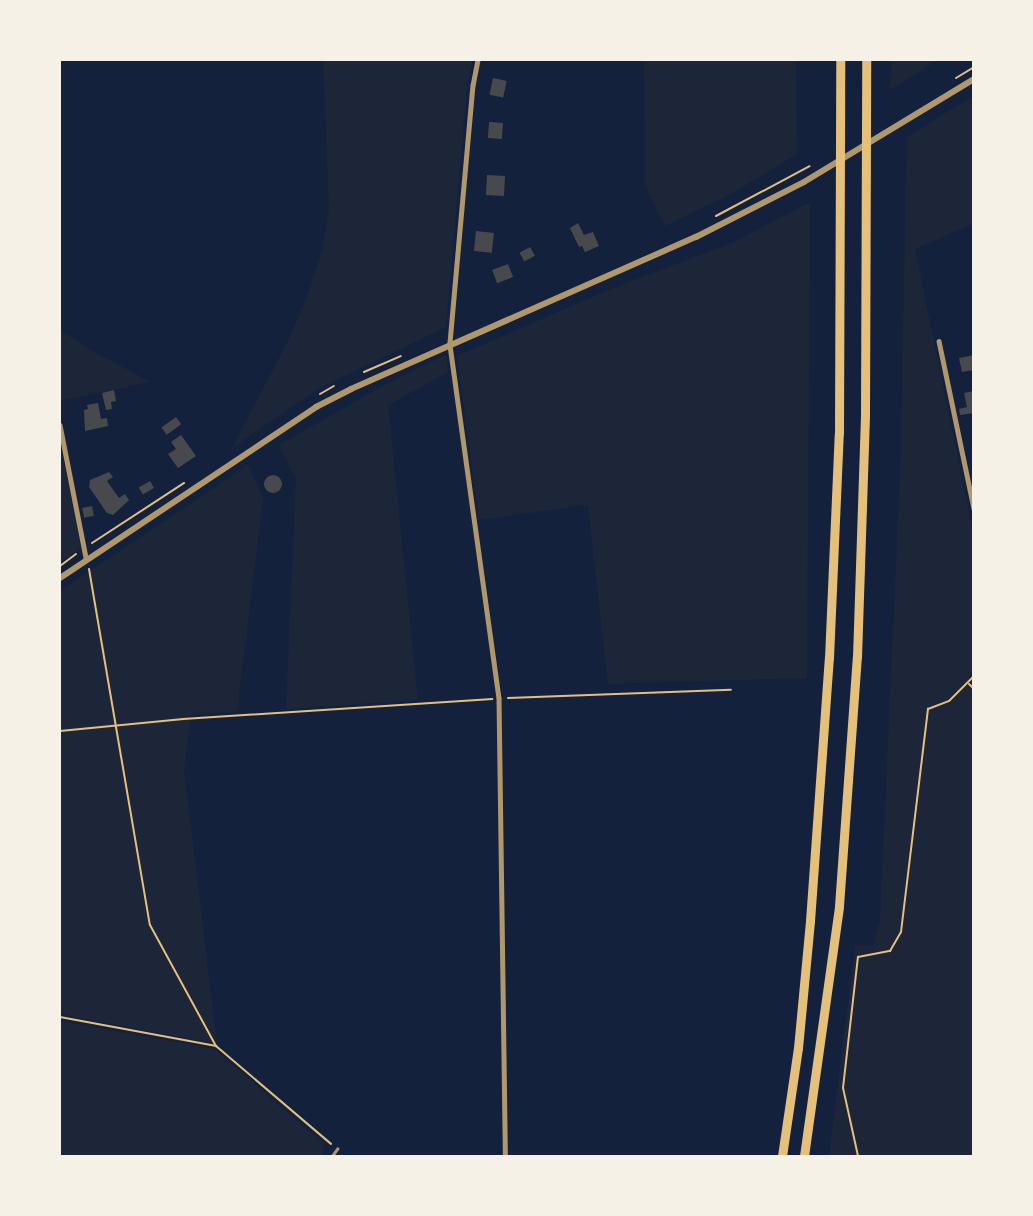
<!DOCTYPE html>
<html>
<head>
<meta charset="utf-8">
<style>
	body { margin:0 }
	#map { position:relative; width:1033px; height:1216px; overflow:hidden; background:#14213d; font-family:"Varela Round",sans-serif }
	div>[style] { position:absolute }
	.green>* { inset:0; background:#1d2539 }
	.building>* { inset:0; background:#48494c; transform-origin:0 0 }
	.round { border-radius:50% }
	.path>* { height:2px; margin:-1px; padding:0 1px; transform-origin:1px; border-radius:1px; background:#e5c07b }
	.service>* { height:2.5px; margin:-1.25px; padding:0 1.25px; transform-origin:1.25px; border-radius:1.25px; background:#b1986c }
	.minor>* { height:4.5px; margin:-2.25px; padding:0 2.25px; transform-origin:2.25px; border-radius:2.25px; background:#b1986c }
	.tertiary>* { height:6px; margin:-3px; padding:0 3px; transform-origin:3px; border-radius:3px; background:#b1986c }
	.motorway>* { height:9px; margin:-4.5px; padding:0 4.5px; transform-origin:4.5px; border-radius:4.5px; background:#e5c07b }
	span { translate:-50% -50%; white-space:nowrap; text-align:center; line-height:1.15; -webkit-text-stroke:7px #f6f1e7; paint-order:stroke }
	.frame { position:absolute; inset:0; border:61px solid #f6f1e7; pointer-events:none }
</style>
</head>
<body>
<div id="map">
	<div class="green">
		<div style="clip-path:polygon(323px 60px,473px 60px,467px 85px,446px 327px,316px 390px,225px 453px,233px 446px,288px 341px,309px 292px,322px 250px,329px 209px)"></div>
		<div style="clip-path:polygon(644px 60px,796px 60px,797px 154px,733px 193px,665px 226px,645px 185px)"></div>
		<div style="clip-path:polygon(892px 60px,938px 60px,890px 90px)"></div>
		<div style="clip-path:polygon(973px 96px,973px 224px,915px 249px,973px 532px,973px 1156px,829px 1156px,855px 945px,873px 946px,880px 920px,900px 477px,907px 137px)"></div>
		<div style="clip-path:polygon(810px 202px,807px 678px,608px 684px,588px 505px,479px 520px,457px 356px,606px 291px,734px 242px)"></div>
		<div style="clip-path:polygon(60px 330px,94px 352px,151px 382px,60px 401px)"></div>
		<div style="clip-path:polygon(446px 355px,448px 372px,388px 405px,418px 700px,286px 709px,296px 479px,279px 445px,388px 383px)"></div>
		<div style="clip-path:polygon(60px 441px,81px 549px,60px 562px)"></div>
		<div style="clip-path:polygon(248px 465px,263px 499px,237px 711px,191px 715px,184px 769px,217px 1044px,60px 1014px,60px 591px)"></div>
		<div style="clip-path:polygon(60px 1021px,214px 1049px,324px 1144px,322px 1156px,60px 1156px)"></div>
	</div>
	<div class="building">
		<div style="left:493px;top:78px;width:14px;height:17px;rotate:12deg"></div>
		<div style="left:489px;top:122px;width:14px;height:16px;rotate:4deg"></div>
		<div style="left:487px;top:175px;width:18px;height:20px;rotate:3deg"></div>
		<div style="clip-path:polygon(578px 223px,584px 235px,593px 232px,599px 246px,585px 252px,582px 246px,579px 247px,570px 228px)"></div>
		<div style="left:476px;top:231px;width:18px;height:20px;rotate:6deg"></div>
		<div style="left:530px;top:247px;width:10px;height:12px;rotate:61deg"></div>
		<div style="left:508px;top:264px;width:14px;height:17px;rotate:69deg"></div>
		<div style="clip-path:polygon(974px 355px,974px 370px,962px 372px,959px 358px)"></div>
		<div style="clip-path:polygon(114px 390px,116px 401px,111px 402px,112px 409px,106px 410px,102px 393px)"></div>
		<div style="clip-path:polygon(974px 391px,974px 413px,960px 415px,959px 409px,967px 407px,964px 393px)"></div>
		<div style="clip-path:polygon(98px 403px,101px 419px,107px 418px,108px 426px,85px 431px,84px 410px,88px 409px,87px 405px)"></div>
		<div style="left:176px;top:417px;width:9px;height:18px;rotate:54deg"></div>
		<div style="clip-path:polygon(181px 435px,196px 456px,178px 468px,168px 454px,176px 449px,171px 442px)"></div>
		<div style="clip-path:polygon(109px 472px,113px 477px,107px 481px,119px 498px,125px 494px,129px 500px,113px 515px,107px 513px,89px 487px,90px 480px)"></div>
		<div class="round" style="left:264px;top:475px;width:18px;height:18px"></div>
		<div style="left:150px;top:481px;width:8px;height:13px;rotate:60deg"></div>
		<div style="left:92px;top:506px;width:10px;height:10px;rotate:79deg"></div>
	</div>
	<div class="path">
		<div style="left:956px;top:78px;width:21px;rotate:-31deg"></div>
		<div style="left:716px;top:216px;width:106px;rotate:-28deg"></div>
		<div style="left:364px;top:372px;width:40px;rotate:-23.4deg"></div>
		<div style="left:320px;top:394px;width:16px;rotate:-30deg"></div>
		<div style="left:92px;top:543px;width:110px;rotate:-33.1deg"></div>
		<div style="left:60px;top:566px;width:20px;rotate:-37deg"></div>
		<div style="left:89px;top:569px;width:361px;rotate:80.3deg"></div>
		<div style="left:150px;top:925px;width:138px;rotate:61.4deg"></div>
		<div style="left:969px;top:684px;width:7px;rotate:45deg"></div>
		<div style="left:508px;top:698px;width:223px;rotate:-2.1deg"></div>
		<div style="left:60px;top:731px;width:124px;rotate:-5.6deg"></div>
		<div style="left:183px;top:719px;width:310px;rotate:-3.7deg"></div>
		<div style="left:60px;top:1017px;width:159px;rotate:10.5deg"></div>
		<div style="left:216px;top:1046px;width:151px;rotate:40.4deg"></div>
		<div style="left:858px;top:1156px;width:70px;rotate:-102.4deg"></div>
		<div style="left:843px;top:1088px;width:132px;rotate:-83.5deg"></div>
		<div style="left:858px;top:957px;width:33px;rotate:-11deg"></div>
		<div style="left:890px;top:951px;width:22px;rotate:-60deg"></div>
		<div style="left:901px;top:932px;width:225px;rotate:-83.1deg"></div>
		<div style="left:928px;top:709px;width:22px;rotate:-21deg"></div>
		<div style="left:949px;top:701px;width:35px;rotate:-45deg"></div>
	</div>
	<div class="service">
		<div style="left:332px;top:1156px;width:9px;rotate:-54deg"></div>
	</div>
	<div class="minor">
		<div style="left:478px;top:60px;width:25px;rotate:101deg"></div>
		<div style="left:473px;top:85px;width:261px;rotate:95.1deg"></div>
		<div style="left:450px;top:345px;width:356px;rotate:82.1deg"></div>
		<div style="left:499px;top:698px;width:458px;rotate:89.2deg"></div>
		<div style="left:939px;top:341px;width:172px;rotate:78.2deg"></div>
		<div style="left:60px;top:425px;width:136px;rotate:78.9deg"></div>
	</div>
	<div class="tertiary">
		<div style="left:60px;top:578px;width:308px;rotate:-33.7deg"></div>
		<div style="left:316px;top:407px;width:39px;rotate:-27deg"></div>
		<div style="left:351px;top:389px;width:377px;rotate:-23.8deg"></div>
		<div style="left:696px;top:237px;width:121px;rotate:-27deg"></div>
		<div style="left:804px;top:182px;width:199px;rotate:-31.2deg"></div>
	</div>
	<div class="motorway">
		<div style="left:782px;top:1156px;width:109px;rotate:-81.6deg"></div>
		<div style="left:798px;top:1048px;width:128px;rotate:-84.6deg"></div>
		<div style="left:810px;top:921px;width:264px;rotate:-85.9deg"></div>
		<div style="left:829px;top:658px;width:225px;rotate:-87.5deg"></div>
		<div style="left:839px;top:433px;width:373px;rotate:-89.8deg"></div>
		<div style="left:804px;top:1156px;width:252px;rotate:-82deg"></div>
		<div style="left:839px;top:906px;width:250px;rotate:-85.9deg"></div>
		<div style="left:857px;top:657px;width:241px;rotate:-88.1deg"></div>
		<div style="left:865px;top:416px;width:356px;rotate:-89.8deg"></div>
	</div>
	<div class="frame"></div>
</div>
</body>
</html>
